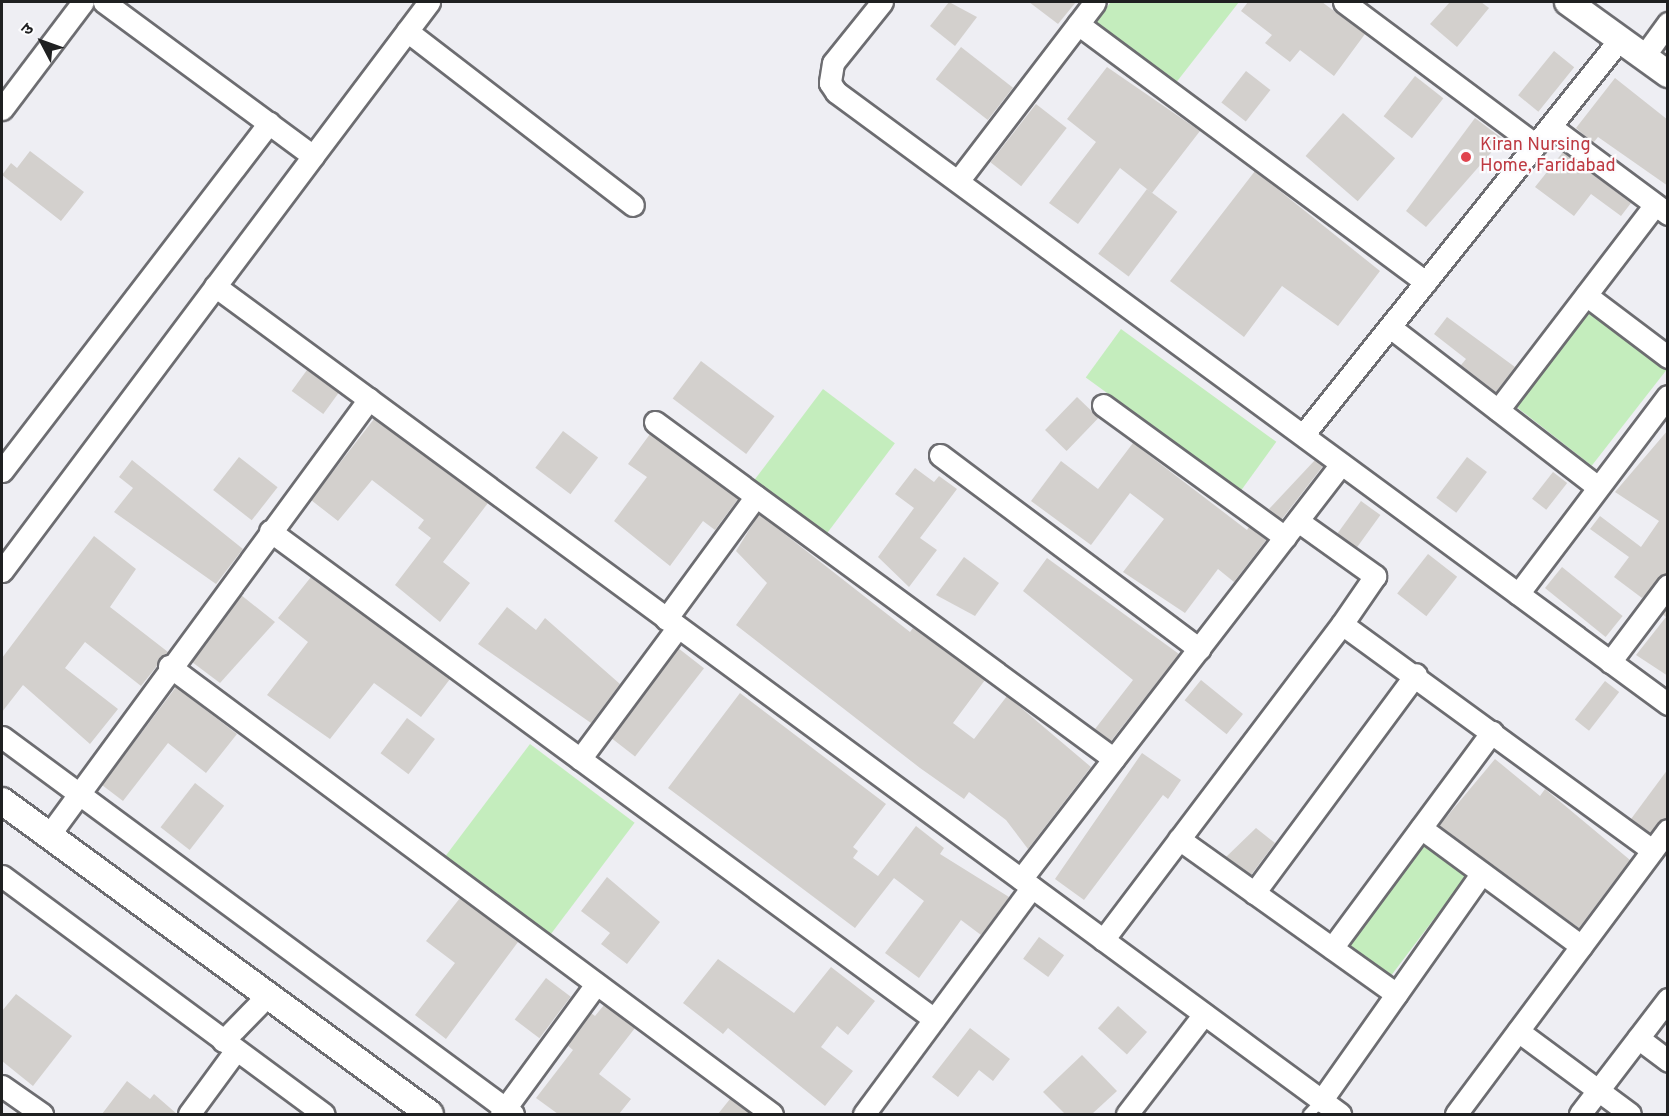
<!DOCTYPE html>
<html>
<head>
<meta charset="utf-8">
<style>
	body { margin:0 }
	#map { position:relative; width:1669px; height:1116px; overflow:hidden; background:#eeeef3; font-family:Overpass,"Noto Sans Devanagari",sans-serif }
	div>[style] { position:absolute }
	.green>* { inset:0; background:#c4edbd; transform-origin:0 0 }
	.building>* { inset:0; background:#d3d0cd; transform-origin:0 0 }
	.roads { filter:drop-shadow(2px 0 #6d6d71) drop-shadow(-2px 0 #6d6d71) drop-shadow(0 2px #6d6d71) drop-shadow(0 -2px #6d6d71) }
	.service>* { height:10px; margin:-5px; padding:0 5px; transform-origin:5px; border-radius:5px; background:#fff }
	.minor>* { height:21px; margin:-10.5px; padding:0 10.5px; transform-origin:10.5px; border-radius:10.5px; background:#fff }
	.tertiary>* { height:26px; margin:-13px; padding:0 13px; transform-origin:13px; border-radius:13px; background:#fff }
	.dots>* { width:16px; height:16px; translate:-50% -50%; box-sizing:border-box; border:3px solid #fcfcfe; border-radius:50% }
	span { translate:-50% -50%; white-space:nowrap; text-align:center; line-height:1.15; -webkit-text-stroke:4.5px #fcfcfe; paint-order:stroke }
	.health-label { font-size:18px; color:#be3a42 }
	.left { translate:0 -50%; text-align:left }
	.frame { position:absolute; inset:0; border:3px solid #1f2021; pointer-events:none }
	.north { position:absolute; left:12px; top:12px; width:60px; height:60px; -webkit-text-stroke:4px #fcfcfe; paint-order:stroke; rotate:311deg; font-size:16px; font-weight:700; line-height:24px; text-align:center; color:#1f2021 }
	.north::after { content:''; display:block; margin:auto; width:21px; height:27px; background:#1f2021; clip-path:polygon(50% 0,100% 100%,50% 72%,0 100%) }
</style>
</head>
<body>
<div id="map">
	<div class="green">
		<div style="clip-path:polygon(1111px 2px,1239px 2px,1175px 84px,1095px 21px)"></div>
		<div style="left:1588px;top:308px;width:100px;height:122px;rotate:38deg"></div>
		<div style="left:1121px;top:329px;width:192px;height:60px;rotate:36deg"></div>
		<div style="left:823px;top:389px;width:90px;height:114px;rotate:37deg"></div>
		<div style="left:530px;top:744px;width:131px;height:140px;rotate:37deg"></div>
		<div style="left:1424px;top:844px;width:53px;height:128px;rotate:37deg"></div>
	</div>
	<div class="building">
		<div style="clip-path:polygon(949px 2px,977px 17px,955px 46px,930px 26px)"></div>
		<div style="clip-path:polygon(1029px 2px,1076px 2px,1058px 24px)"></div>
		<div style="clip-path:polygon(1248px 2px,1322px 2px,1365px 34px,1334px 76px,1300px 50px,1290px 62px,1265px 43px,1272px 35px,1241px 11px)"></div>
		<div style="clip-path:polygon(1450px 2px,1481px 2px,1489px 8px,1457px 47px,1430px 24px)"></div>
		<div style="left:961px;top:47px;width:66px;height:41px;rotate:38deg"></div>
		<div style="left:1554px;top:51px;width:26px;height:57px;rotate:39deg"></div>
		<div style="clip-path:polygon(1107px 67px,1200px 131px,1152px 193px,1120px 168px,1078px 224px,1049px 203px,1096px 142px,1067px 119px)"></div>
		<div style="left:1246px;top:71px;width:31px;height:40px;rotate:38deg"></div>
		<div style="left:1415px;top:76px;width:36px;height:51px;rotate:38deg"></div>
		<div style="clip-path:polygon(1615px 78px,1668px 120px,1668px 186px,1598px 137px,1593px 143px,1576px 128px)"></div>
		<div style="left:1036px;top:104px;width:39px;height:74px;rotate:38deg"></div>
		<div style="left:1343px;top:113px;width:69px;height:57px;rotate:41deg"></div>
		<div style="clip-path:polygon(1475px 118px,1503px 139px,1426px 227px,1406px 211px)"></div>
		<div style="clip-path:polygon(30px 151px,84px 192px,61px 221px,2px 175px,11px 163px,17px 168px)"></div>
		<div style="clip-path:polygon(1563px 152px,1631px 203px,1621px 216px,1591px 194px,1574px 216px,1535px 187px)"></div>
		<div style="clip-path:polygon(1255px 171px,1380px 271px,1338px 326px,1282px 286px,1244px 337px,1170px 281px)"></div>
		<div style="left:1147px;top:189px;width:38px;height:81px;rotate:37deg"></div>
		<div style="clip-path:polygon(1447px 317px,1515px 367px,1496px 392px,1461px 365px,1466px 359px,1434px 334px)"></div>
		<div style="left:701px;top:361px;width:92px;height:47px;rotate:37deg"></div>
		<div style="left:307px;top:370px;width:39px;height:26px;rotate:36deg"></div>
		<div style="left:1077px;top:397px;width:30px;height:46px;rotate:44deg"></div>
		<div style="clip-path:polygon(374px 419px,488px 503px,443px 562px,470px 583px,440px 622px,395px 585px,431px 538px,418px 528px,424px 520px,372px 480px,338px 521px,311px 500px)"></div>
		<div style="clip-path:polygon(1668px 430px,1668px 573px,1642px 598px,1614px 577px,1629px 557px,1590px 529px,1600px 516px,1641px 547px,1659px 521px,1615px 492px)"></div>
		<div style="left:563px;top:431px;width:44px;height:46px;rotate:37deg"></div>
		<div style="clip-path:polygon(650px 434px,738px 499px,715px 530px,703px 521px,670px 566px,614px 521px,647px 477px,628px 464px)"></div>
		<div style="clip-path:polygon(1133px 443px,1247px 530px,1249px 527px,1267px 539px,1234px 582px,1218px 569px,1185px 613px,1123px 572px,1164px 519px,1130px 493px,1091px 545px,1031px 501px,1061px 461px,1098px 489px)"></div>
		<div style="left:239px;top:457px;width:49px;height:42px;rotate:38deg"></div>
		<div style="left:1467px;top:457px;width:25px;height:51px;rotate:37deg"></div>
		<div style="clip-path:polygon(132px 460px,243px 549px,216px 584px,114px 512px,133px 488px,119px 477px)"></div>
		<div style="clip-path:polygon(1315px 460px,1323px 466px,1282px 519px,1269px 509px)"></div>
		<div style="clip-path:polygon(915px 468px,934px 482px,939px 476px,957px 489px,920px 538px,937px 550px,909px 587px,878px 557px,914px 508px,895px 494px)"></div>
		<div style="left:1553px;top:472px;width:18px;height:34px;rotate:38deg"></div>
		<div style="left:1361px;top:501px;width:24px;height:41px;rotate:36deg"></div>
		<div style="clip-path:polygon(759px 514px,910px 632px,913px 628px,985px 680px,953px 723px,974px 739px,1007px 696px,1091px 767px,1028px 849px,1006px 820px,969px 792px,964px 799px,920px 768px,736px 625px,767px 583px,736px 551px)"></div>
		<div style="clip-path:polygon(94px 536px,136px 569px,110px 607px,168px 652px,141px 686px,85px 642px,65px 668px,118px 709px,90px 744px,23px 685px,2px 712px,2px 658px)"></div>
		<div style="left:1428px;top:554px;width:37px;height:50px;rotate:38deg"></div>
		<div style="clip-path:polygon(964px 557px,999px 583px,975px 616px,936px 595px)"></div>
		<div style="clip-path:polygon(1047px 558px,1179px 654px,1111px 741px,1095px 729px,1133px 680px,1023px 591px)"></div>
		<div style="left:1562px;top:567px;width:78px;height:27px;rotate:39deg"></div>
		<div style="clip-path:polygon(311px 577px,450px 679px,421px 717px,374px 683px,330px 739px,267px 695px,308px 642px,278px 618px)"></div>
		<div style="clip-path:polygon(241px 595px,275px 622px,220px 683px,192px 662px)"></div>
		<div style="clip-path:polygon(507px 607px,536px 630px,545px 618px,620px 684px,591px 723px,478px 644px)"></div>
		<div style="clip-path:polygon(1668px 607px,1668px 676px,1636px 655px,1666px 617px,1662px 614px)"></div>
		<div style="left:678px;top:648px;width:33px;height:112px;rotate:38deg"></div>
		<div style="left:1201px;top:680px;width:54px;height:26px;rotate:39deg"></div>
		<div style="left:1605px;top:681px;width:18px;height:49px;rotate:38deg"></div>
		<div style="clip-path:polygon(176px 687px,237px 734px,206px 773px,168px 743px,123px 801px,102px 785px)"></div>
		<div style="clip-path:polygon(740px 693px,886px 804px,853px 847px,858px 851px,853px 858px,878px 876px,916px 826px,944px 848px,940px 854px,1009px 897px,981px 935px,961px 920px,919px 978px,885px 953px,924px 901px,894px 878px,855px 928px,668px 788px)"></div>
		<div style="left:407px;top:718px;width:35px;height:44px;rotate:37deg"></div>
		<div style="clip-path:polygon(1142px 753px,1181px 780px,1168px 799px,1163px 795px,1084px 900px,1055px 879px)"></div>
		<div style="clip-path:polygon(1495px 759px,1540px 796px,1545px 789px,1630px 860px,1579px 928px,1439px 826px)"></div>
		<div style="clip-path:polygon(1668px 769px,1668px 816px,1650px 833px,1631px 819px)"></div>
		<div style="left:195px;top:783px;width:37px;height:56px;rotate:38deg"></div>
		<div style="clip-path:polygon(1256px 828px,1275px 843px,1251px 875px,1226px 857px)"></div>
		<div style="clip-path:polygon(607px 877px,660px 922px,627px 964px,601px 944px,610px 933px,581px 911px)"></div>
		<div style="clip-path:polygon(460px 898px,518px 942px,446px 1039px,415px 1015px,455px 963px,426px 941px)"></div>
		<div style="left:1039px;top:937px;width:31px;height:27px;rotate:36deg"></div>
		<div style="clip-path:polygon(718px 959px,794px 1013px,831px 967px,875px 1001px,848px 1035px,837px 1026px,821px 1047px,853px 1071px,825px 1106px,728px 1028px,723px 1034px,683px 1003px)"></div>
		<div style="left:546px;top:978px;width:31px;height:52px;rotate:37deg"></div>
		<div style="clip-path:polygon(16px 994px,72px 1036px,33px 1086px,2px 1061px,2px 1011px)"></div>
		<div style="clip-path:polygon(604px 1005px,635px 1028px,599px 1074px,631px 1099px,619px 1114px,558px 1114px,536px 1098px,573px 1050px,567px 1045px,591px 1013px,595px 1016px)"></div>
		<div style="left:1118px;top:1006px;width:39px;height:30px;rotate:42deg"></div>
		<div style="clip-path:polygon(970px 1028px,1010px 1059px,993px 1081px,979px 1070px,958px 1097px,932px 1077px)"></div>
		<div style="clip-path:polygon(1082px 1055px,1117px 1091px,1092px 1114px,1065px 1114px,1043px 1092px)"></div>
		<div style="clip-path:polygon(127px 1081px,150px 1099px,154px 1094px,177px 1114px,102px 1114px)"></div>
		<div style="clip-path:polygon(730px 1099px,751px 1114px,718px 1114px)"></div>
	</div>
	<div class="roads">
		<div class="service">
			<div style="left:1309px;top:1114px;width:18px;rotate:-47deg"></div>
		</div>
		<div class="minor">
			<div style="left:882px;top:2px;width:78px;rotate:128.8deg"></div>
			<div style="left:833px;top:63px;width:20px;rotate:99deg"></div>
			<div style="left:830px;top:83px;width:11px;rotate:56deg"></div>
			<div style="left:836px;top:92px;width:1033px;rotate:36.34deg"></div>
			<div style="left:1344px;top:2px;width:239px;rotate:36.7deg"></div>
			<div style="left:1078px;top:24px;width:433px;rotate:36.6deg"></div>
			<div style="left:407px;top:31px;width:285px;rotate:37.6deg"></div>
			<div style="left:1644px;top:56px;width:41px;rotate:-54deg"></div>
			<div style="left:2px;top:109px;width:134px;rotate:-52.9deg"></div>
			<div style="left:1551px;top:127px;width:146px;rotate:36.6deg"></div>
			<div style="left:313px;top:156px;width:193px;rotate:-53deg"></div>
			<div style="left:958px;top:181px;width:225px;rotate:-52.6deg"></div>
			<div style="left:215px;top:286px;width:1397px;rotate:36.35deg"></div>
			<div style="left:1586px;top:295px;width:103px;rotate:37.1deg"></div>
			<div style="left:1390px;top:327px;width:262px;rotate:37.6deg"></div>
			<div style="left:1103px;top:405px;width:225px;rotate:36deg"></div>
			<div style="left:1498px;top:410px;width:258px;rotate:-52.6deg"></div>
			<div style="left:655px;top:422px;width:569px;rotate:36.29deg"></div>
			<div style="left:1303px;top:435px;width:507px;rotate:-51.32deg"></div>
			<div style="left:940px;top:455px;width:324px;rotate:36.8deg"></div>
			<div style="left:2px;top:471px;width:439px;rotate:-52.5deg"></div>
			<div style="left:1298px;top:521px;width:95px;rotate:35.5deg"></div>
			<div style="left:1375px;top:576px;width:58px;rotate:124.5deg"></div>
			<div style="left:270px;top:531px;width:824px;rotate:36.31deg"></div>
			<div style="left:2px;top:571px;width:519px;rotate:-53.15deg"></div>
			<div style="left:313px;top:156px;width:260px;rotate:-143.6deg"></div>
			<div style="left:1518px;top:594px;width:248px;rotate:-52.9deg"></div>
			<div style="left:666px;top:619px;width:152px;rotate:-53.8deg"></div>
			<div style="left:1610px;top:662px;width:96px;rotate:-53deg"></div>
			<div style="left:169px;top:666px;width:751px;rotate:36.61deg"></div>
			<div style="left:2px;top:737px;width:635px;rotate:36.42deg"></div>
			<div style="left:580px;top:759px;width:164px;rotate:-53.4deg"></div>
			<div style="left:1421px;top:828px;width:199px;rotate:36.4deg"></div>
			<div style="left:49px;top:835px;width:541px;rotate:-53.72deg"></div>
			<div style="left:1179px;top:839px;width:267px;rotate:35.5deg"></div>
			<div style="left:2px;top:876px;width:400px;rotate:36.5deg"></div>
			<div style="left:1021px;top:879px;width:524px;rotate:-52.36deg"></div>
			<div style="left:1254px;top:893px;width:272px;rotate:-53.5deg"></div>
			<div style="left:1103px;top:940px;width:396px;rotate:-52.9deg"></div>
			<div style="left:1342px;top:624px;width:384px;rotate:36.1deg"></div>
			<div style="left:1332px;top:948px;width:269px;rotate:-53.5deg"></div>
			<div style="left:1518px;top:1031px;width:139px;rotate:36.5deg"></div>
			<div style="left:1638px;top:1038px;width:38px;rotate:37deg"></div>
			<div style="left:223px;top:1041px;width:64px;rotate:-45.6deg"></div>
			<div style="left:2px;top:1086px;width:49px;rotate:35deg"></div>
			<div style="left:1321px;top:1101px;width:279px;rotate:-54.8deg"></div>
			<div style="left:189px;top:1114px;width:79px;rotate:-53.7deg"></div>
			<div style="left:501px;top:1114px;width:161px;rotate:-53.8deg"></div>
			<div style="left:864px;top:1114px;width:282px;rotate:-53.5deg"></div>
			<div style="left:1127px;top:1114px;width:126px;rotate:-52.4deg"></div>
			<div style="left:1456px;top:1114px;width:354px;rotate:-53.3deg"></div>
			<div style="left:1580px;top:1114px;width:145px;rotate:-52.6deg"></div>
		</div>
		<div class="tertiary">
			<div style="left:1568px;top:2px;width:123px;rotate:35.8deg"></div>
			<div style="left:2px;top:801px;width:530px;rotate:36.18deg"></div>
		</div>
	</div>
	<div class="dots">
		<div style="left:1466px;top:157px;background:#e0444e"></div>
	</div>
	<div class="health-label">
		<span class="left" style="left:1480px;top:157px">Kiran Nursing<br>Home, Faridabad</span>
	</div>
	<div class="frame"></div>
	<div class="north">उ</div>
</div>
</body>
</html>
